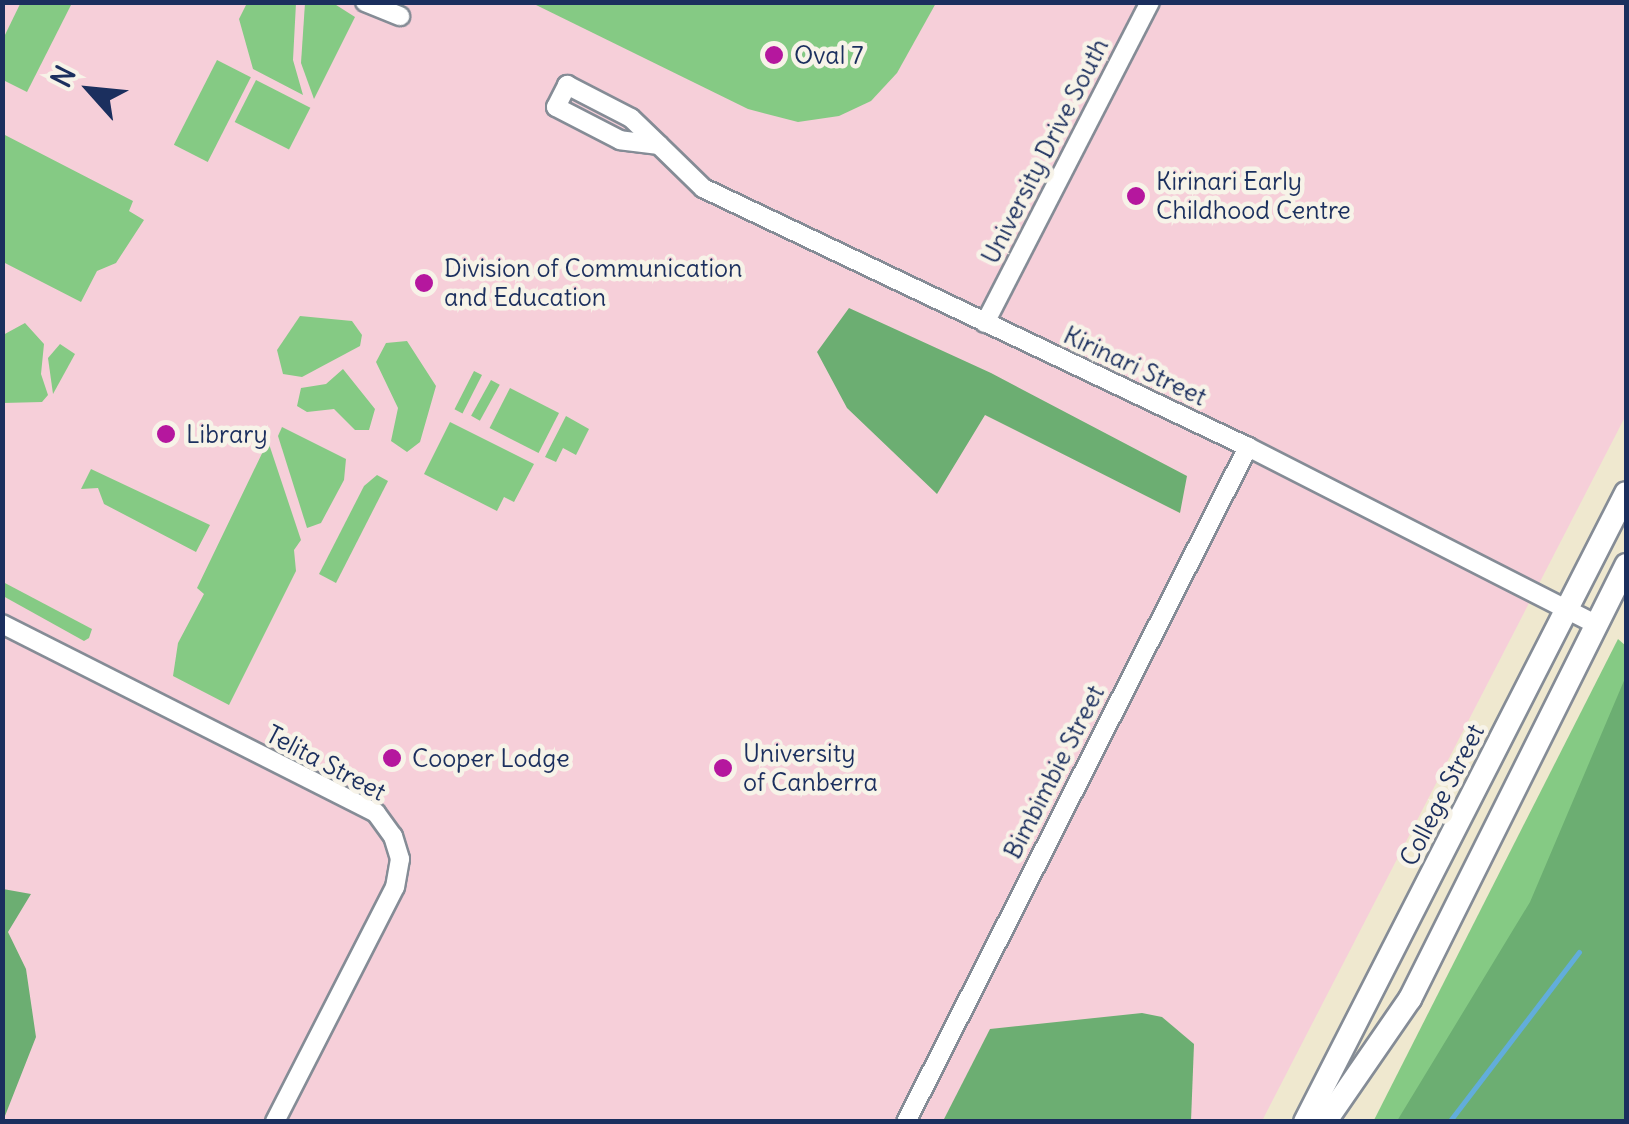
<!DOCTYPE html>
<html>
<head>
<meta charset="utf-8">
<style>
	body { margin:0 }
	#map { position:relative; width:1629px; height:1124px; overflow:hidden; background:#efe8cf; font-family:Delius,sans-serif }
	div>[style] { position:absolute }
	.built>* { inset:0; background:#f6cfd9 }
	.green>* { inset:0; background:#85ca84; transform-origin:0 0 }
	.forest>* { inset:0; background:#6cae72 }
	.stream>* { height:5px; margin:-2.5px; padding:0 2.5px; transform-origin:2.5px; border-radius:2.5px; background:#62addb }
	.roads { filter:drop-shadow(2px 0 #858c96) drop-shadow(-2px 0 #858c96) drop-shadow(0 2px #858c96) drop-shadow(0 -2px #858c96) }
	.minor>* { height:18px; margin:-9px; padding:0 9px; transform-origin:9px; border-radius:9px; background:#fff }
	.tertiary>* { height:22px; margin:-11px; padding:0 11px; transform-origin:11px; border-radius:11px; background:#fff }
	.dots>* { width:28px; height:28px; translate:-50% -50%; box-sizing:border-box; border:5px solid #f7f3e8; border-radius:50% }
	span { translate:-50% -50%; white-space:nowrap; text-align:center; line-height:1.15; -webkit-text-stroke:9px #f7f3e8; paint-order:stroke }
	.poi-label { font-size:25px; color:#1b2f5e }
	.left { translate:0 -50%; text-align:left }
	.street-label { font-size:25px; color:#1b2f5e }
	.frame { position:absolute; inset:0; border:5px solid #1b2f5e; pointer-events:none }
	.north { position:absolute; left:40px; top:40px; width:100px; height:100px; -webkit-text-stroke:8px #f7f3e8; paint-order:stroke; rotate:297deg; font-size:28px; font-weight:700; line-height:40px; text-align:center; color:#1b2f5e }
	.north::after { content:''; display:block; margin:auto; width:35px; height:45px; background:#1b2f5e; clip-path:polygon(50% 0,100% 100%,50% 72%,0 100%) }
</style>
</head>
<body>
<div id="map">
	<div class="built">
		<div style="clip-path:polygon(2px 3px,1626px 3px,1626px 415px,1262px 1121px,3px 1121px)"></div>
	</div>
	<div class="green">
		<div style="clip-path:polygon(21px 2px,72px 3px,27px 92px,3px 80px,3px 39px)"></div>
		<div style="clip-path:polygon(247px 3px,296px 3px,293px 60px,303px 95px,253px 69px,239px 19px)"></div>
		<div style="clip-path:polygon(305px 3px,333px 3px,355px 17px,314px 99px,301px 63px)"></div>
		<div style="clip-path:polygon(532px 3px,936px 3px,897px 73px,871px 101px,839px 116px,798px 122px,748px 109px)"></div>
		<div style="left:217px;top:60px;width:38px;height:95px;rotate:27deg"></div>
		<div style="left:256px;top:80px;width:61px;height:47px;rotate:27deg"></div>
		<div style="clip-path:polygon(3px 134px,133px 201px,129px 211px,144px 220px,116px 263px,97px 271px,81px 302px,3px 262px)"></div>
		<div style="clip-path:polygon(300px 316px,352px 321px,362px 335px,360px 346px,302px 377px,283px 374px,277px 350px)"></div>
		<div style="clip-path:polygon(25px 323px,44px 344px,41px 374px,48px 395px,42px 402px,3px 403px,3px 335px)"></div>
		<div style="clip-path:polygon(407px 341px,436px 386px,420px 442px,407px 452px,391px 441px,398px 408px,376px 362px,386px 343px)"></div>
		<div style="clip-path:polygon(60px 344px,75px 354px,53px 394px,48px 358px)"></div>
		<div style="clip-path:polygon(343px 369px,375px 409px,369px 430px,355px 430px,334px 409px,307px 412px,297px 406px,301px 388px,326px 384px)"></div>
		<div style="left:474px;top:371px;width:9px;height:43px;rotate:27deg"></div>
		<div style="left:491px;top:380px;width:10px;height:41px;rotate:29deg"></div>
		<div style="left:510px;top:388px;width:55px;height:45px;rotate:27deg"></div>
		<div style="clip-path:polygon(566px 416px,589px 429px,576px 455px,563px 448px,556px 462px,545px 457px)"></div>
		<div style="clip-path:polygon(450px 422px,534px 464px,514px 502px,504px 497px,497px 511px,424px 474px)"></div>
		<div style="clip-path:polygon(282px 427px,346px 459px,344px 480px,321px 523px,307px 528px,278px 436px)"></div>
		<div style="clip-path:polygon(268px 441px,301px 540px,294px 550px,296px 571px,229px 705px,173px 676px,178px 643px,204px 594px,197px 588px)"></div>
		<div style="clip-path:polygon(91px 469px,210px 525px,196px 552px,104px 504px,98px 488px,81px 489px)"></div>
		<div style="clip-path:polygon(377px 475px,388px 481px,336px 583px,319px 574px,364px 486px)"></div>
		<div style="clip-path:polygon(3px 582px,92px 629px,89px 638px,84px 641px,3px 596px)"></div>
		<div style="clip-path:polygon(1618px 639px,1626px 646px,1626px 1121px,1373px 1122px)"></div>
	</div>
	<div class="forest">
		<div style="clip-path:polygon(849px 308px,991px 373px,1187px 476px,1180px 513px,985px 415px,937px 494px,847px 408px,817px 352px)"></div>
		<div style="clip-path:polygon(1626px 676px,1626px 1121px,1397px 1121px,1530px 902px)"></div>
		<div style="clip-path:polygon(3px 889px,31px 894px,8px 932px,26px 969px,36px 1037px,3px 1121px)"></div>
		<div style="clip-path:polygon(1142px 1013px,1162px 1017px,1194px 1044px,1191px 1121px,943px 1121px,990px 1029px)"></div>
	</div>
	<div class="stream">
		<div style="left:1449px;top:1122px;width:214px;rotate:-52.6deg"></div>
	</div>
	<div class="roads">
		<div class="minor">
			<div style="left:365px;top:2px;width:38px;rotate:22deg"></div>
			<div style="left:659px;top:145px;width:39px;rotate:-173deg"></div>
			<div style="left:620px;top:140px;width:72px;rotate:-152.7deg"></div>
			<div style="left:556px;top:107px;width:25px;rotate:-63deg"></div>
			<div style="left:567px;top:85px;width:72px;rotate:27.3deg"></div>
			<div style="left:631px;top:118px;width:39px;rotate:44deg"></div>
			<div style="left:659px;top:145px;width:62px;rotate:44.3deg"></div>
			<div style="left:703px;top:188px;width:603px;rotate:25.42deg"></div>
			<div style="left:1248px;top:447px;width:392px;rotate:27deg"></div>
			<div style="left:985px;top:323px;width:361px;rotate:-62.8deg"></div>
			<div style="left:2px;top:624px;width:419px;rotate:26.8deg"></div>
			<div style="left:376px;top:813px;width:29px;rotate:54deg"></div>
			<div style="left:393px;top:836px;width:24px;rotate:73deg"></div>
			<div style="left:400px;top:859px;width:28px;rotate:100deg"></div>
			<div style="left:395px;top:887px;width:264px;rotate:117.1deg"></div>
			<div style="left:906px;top:1122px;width:757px;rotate:-63.13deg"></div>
		</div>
		<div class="tertiary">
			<div style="left:1305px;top:1122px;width:706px;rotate:-62.96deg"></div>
			<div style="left:1325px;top:1122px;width:150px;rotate:-55.4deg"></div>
			<div style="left:1410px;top:999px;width:485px;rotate:-63.5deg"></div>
		</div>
	</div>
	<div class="dots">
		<div style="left:774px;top:55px;background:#b5179e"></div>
		<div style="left:1136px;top:196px;background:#b5179e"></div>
		<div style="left:424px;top:283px;background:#b5179e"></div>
		<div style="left:166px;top:434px;background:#b5179e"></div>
		<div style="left:392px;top:758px;background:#b5179e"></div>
		<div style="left:723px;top:768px;background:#b5179e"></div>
	</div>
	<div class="poi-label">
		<span class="left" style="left:794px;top:55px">Oval 7</span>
		<span class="left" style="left:1156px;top:196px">Kirinari Early<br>Childhood Centre</span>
		<span class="left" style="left:444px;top:283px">Division of Communication<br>and Education</span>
		<span class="left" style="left:186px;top:434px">Library</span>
		<span class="left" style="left:743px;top:768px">University<br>of Canberra</span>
		<span class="left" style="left:412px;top:758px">Cooper Lodge</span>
	</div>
	<div class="street-label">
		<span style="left:1045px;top:151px;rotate:-63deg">University Drive South</span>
		<span style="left:1135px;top:366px;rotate:25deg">Kirinari Street</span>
		<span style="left:326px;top:763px;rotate:28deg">Telita Street</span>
		<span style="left:1054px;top:772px;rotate:-63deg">Bimbimbie Street</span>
		<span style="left:1442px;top:795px;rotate:-63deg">College Street</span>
	</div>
	<div class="frame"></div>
	<div class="north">N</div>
</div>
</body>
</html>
